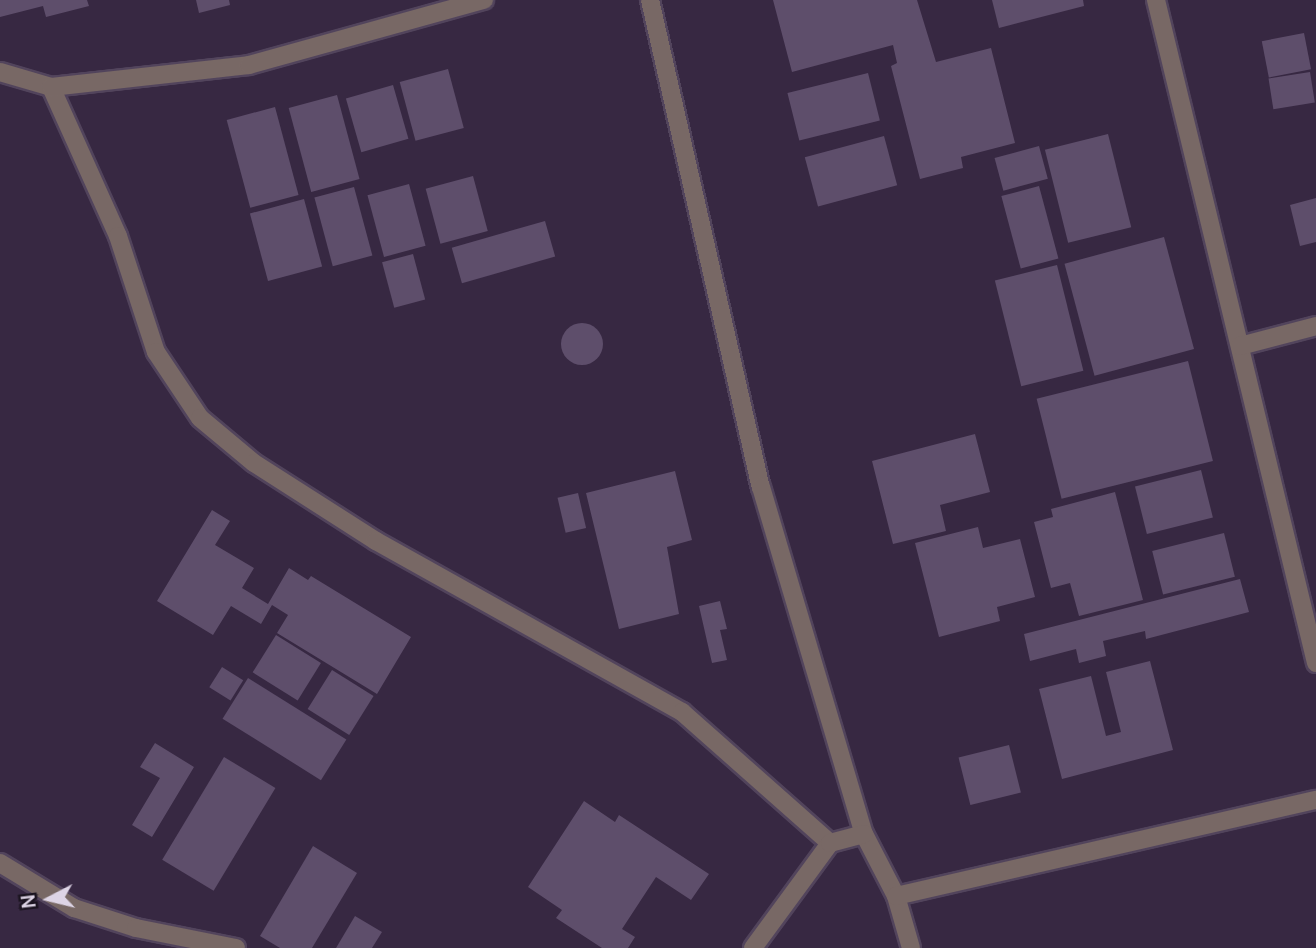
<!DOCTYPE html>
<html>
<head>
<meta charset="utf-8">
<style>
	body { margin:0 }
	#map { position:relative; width:1316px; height:948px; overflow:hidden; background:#372842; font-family:Manrope,sans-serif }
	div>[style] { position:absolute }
	.building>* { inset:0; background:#5e4e6b; transform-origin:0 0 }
	.round { border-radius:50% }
	.roads { filter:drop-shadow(2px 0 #52445c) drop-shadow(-2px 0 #52445c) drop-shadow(0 2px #52445c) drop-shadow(0 -2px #52445c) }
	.minor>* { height:18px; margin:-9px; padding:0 9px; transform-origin:9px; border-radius:9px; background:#786865 }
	span { translate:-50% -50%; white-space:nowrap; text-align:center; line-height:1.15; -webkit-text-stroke:6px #1b1420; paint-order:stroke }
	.north { position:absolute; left:14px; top:864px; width:70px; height:70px; -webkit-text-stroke:5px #1b1420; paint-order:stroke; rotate:263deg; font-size:19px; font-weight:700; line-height:28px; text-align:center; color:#ddd4e5 }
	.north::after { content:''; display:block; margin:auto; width:24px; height:32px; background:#ddd4e5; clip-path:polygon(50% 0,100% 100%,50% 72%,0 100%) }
</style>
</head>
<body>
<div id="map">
	<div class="building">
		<div style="clip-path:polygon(0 0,87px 0,89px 6px,46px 17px,43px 6px,0 17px)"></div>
		<div style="clip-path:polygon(196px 0,229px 0,230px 5px,199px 13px)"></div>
		<div style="clip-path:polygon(773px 0,917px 0,936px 62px,991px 48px,1015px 143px,961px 157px,963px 168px,920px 179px,891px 66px,897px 63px,893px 45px,792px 72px)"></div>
		<div style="clip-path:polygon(992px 0,1083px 0,1084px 6px,999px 28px)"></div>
		<div style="left:1304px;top:33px;width:37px;height:43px;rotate:79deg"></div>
		<div style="left:448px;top:69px;width:61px;height:50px;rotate:75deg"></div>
		<div style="left:1310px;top:72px;width:31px;height:42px;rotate:81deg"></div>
		<div style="left:868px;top:73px;width:49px;height:83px;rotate:76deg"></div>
		<div style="left:393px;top:85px;width:56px;height:49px;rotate:74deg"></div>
		<div style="left:337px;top:95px;width:87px;height:50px;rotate:75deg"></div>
		<div style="left:275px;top:107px;width:91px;height:50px;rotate:75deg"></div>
		<div style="left:1108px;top:134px;width:96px;height:65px;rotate:76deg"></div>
		<div style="left:884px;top:136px;width:51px;height:82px;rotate:75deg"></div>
		<div style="left:1039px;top:146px;width:34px;height:46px;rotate:75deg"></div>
		<div style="left:473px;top:176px;width:57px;height:49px;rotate:75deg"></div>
		<div style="left:409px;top:184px;width:64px;height:43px;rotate:75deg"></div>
		<div style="left:1039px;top:186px;width:75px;height:39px;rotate:75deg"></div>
		<div style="left:354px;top:187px;width:71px;height:41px;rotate:75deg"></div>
		<div style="clip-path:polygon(1316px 198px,1316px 242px,1300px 246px,1290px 205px)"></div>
		<div style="left:304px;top:199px;width:70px;height:56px;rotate:75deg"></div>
		<div style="left:545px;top:221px;width:37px;height:97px;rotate:74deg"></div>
		<div style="left:1164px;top:237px;width:116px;height:103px;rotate:75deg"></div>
		<div style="left:413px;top:254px;width:47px;height:32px;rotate:75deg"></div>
		<div style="left:1057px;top:265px;width:109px;height:64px;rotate:76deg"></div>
		<div class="round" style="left:561px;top:323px;width:42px;height:42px"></div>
		<div style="left:1188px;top:361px;width:103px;height:156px;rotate:76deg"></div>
		<div style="clip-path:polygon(975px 434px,990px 492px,940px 505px,946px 531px,893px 544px,872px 461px)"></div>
		<div style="left:1201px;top:470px;width:49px;height:68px;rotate:76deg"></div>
		<div style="clip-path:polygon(675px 471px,692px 540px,667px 547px,679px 614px,619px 629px,586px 493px)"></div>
		<div style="clip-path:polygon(1115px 492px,1143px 600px,1079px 616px,1070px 583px,1051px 588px,1034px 522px,1053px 517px,1051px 509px)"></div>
		<div style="left:578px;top:493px;width:36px;height:21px;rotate:77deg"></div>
		<div style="clip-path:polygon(212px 510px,230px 521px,215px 545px,254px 568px,242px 588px,268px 604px,289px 568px,308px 580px,311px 576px,411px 637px,377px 694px,277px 633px,288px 615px,272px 605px,261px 624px,231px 606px,213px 635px,157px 601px)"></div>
		<div style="clip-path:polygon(978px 527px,983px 548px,1020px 539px,1035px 597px,997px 607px,1000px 621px,939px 637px,915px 543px)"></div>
		<div style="left:1224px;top:533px;width:45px;height:74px;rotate:76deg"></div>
		<div style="clip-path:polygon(1240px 579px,1249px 612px,1146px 639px,1145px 631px,1103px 641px,1106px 656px,1079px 663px,1076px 649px,1030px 661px,1024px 634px)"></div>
		<div style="clip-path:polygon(720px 601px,727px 629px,720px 630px,727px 660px,712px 663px,699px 606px)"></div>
		<div style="left:276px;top:635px;width:53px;height:44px;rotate:32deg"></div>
		<div style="clip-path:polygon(1150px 661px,1173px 750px,1062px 779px,1039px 689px,1091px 676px,1106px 736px,1121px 732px,1106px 672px)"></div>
		<div style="left:222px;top:667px;width:25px;height:24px;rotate:32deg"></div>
		<div style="left:332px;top:670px;width:49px;height:46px;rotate:32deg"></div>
		<div style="left:248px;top:678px;width:116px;height:48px;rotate:32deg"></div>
		<div style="clip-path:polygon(155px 743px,194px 767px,152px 837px,132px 825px,160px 778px,140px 767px)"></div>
		<div style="left:1009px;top:745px;width:49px;height:52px;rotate:76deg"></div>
		<div style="left:224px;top:757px;width:60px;height:120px;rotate:31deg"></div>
		<div style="clip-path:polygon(584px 801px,615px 822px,619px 815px,709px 874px,691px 900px,656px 877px,622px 929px,635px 937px,628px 948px,602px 948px,556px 918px,562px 910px,528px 887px)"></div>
		<div style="clip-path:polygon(313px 846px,357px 873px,312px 948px,280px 948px,260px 936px)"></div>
		<div style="clip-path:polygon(355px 916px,382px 932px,372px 948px,336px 948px)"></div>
	</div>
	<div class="roads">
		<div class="minor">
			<div style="left:650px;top:0;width:499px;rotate:77.2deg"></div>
			<div style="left:761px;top:487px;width:362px;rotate:73.5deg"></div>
			<div style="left:864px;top:834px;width:70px;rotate:62.7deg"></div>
			<div style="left:896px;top:896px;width:54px;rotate:73.9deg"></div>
			<div style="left:1156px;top:0;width:682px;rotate:76.43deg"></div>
			<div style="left:0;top:72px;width:53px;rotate:16.4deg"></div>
			<div style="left:51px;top:87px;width:163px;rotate:65.8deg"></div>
			<div style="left:118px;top:236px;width:122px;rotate:71.9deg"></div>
			<div style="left:156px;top:352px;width:79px;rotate:56.3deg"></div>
			<div style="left:200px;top:418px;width:70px;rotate:39.8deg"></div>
			<div style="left:254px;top:463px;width:145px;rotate:32.6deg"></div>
			<div style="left:376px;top:541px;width:351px;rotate:29.2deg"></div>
			<div style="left:682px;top:712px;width:198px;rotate:41.5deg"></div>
			<div style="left:51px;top:87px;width:199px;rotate:-6.3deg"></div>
			<div style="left:249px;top:65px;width:244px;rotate:-15.5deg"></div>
			<div style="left:1240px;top:346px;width:79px;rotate:-14.7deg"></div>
			<div style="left:0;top:863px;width:87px;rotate:31.3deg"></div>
			<div style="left:74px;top:908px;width:65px;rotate:17.9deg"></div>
			<div style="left:136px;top:928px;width:102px;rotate:11.3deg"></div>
			<div style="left:896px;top:896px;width:431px;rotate:-12.9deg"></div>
			<div style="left:753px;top:948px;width:130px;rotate:-53.7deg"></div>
			<div style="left:830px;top:843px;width:35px;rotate:-15deg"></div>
		</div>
	</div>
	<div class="north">N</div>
</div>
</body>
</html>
